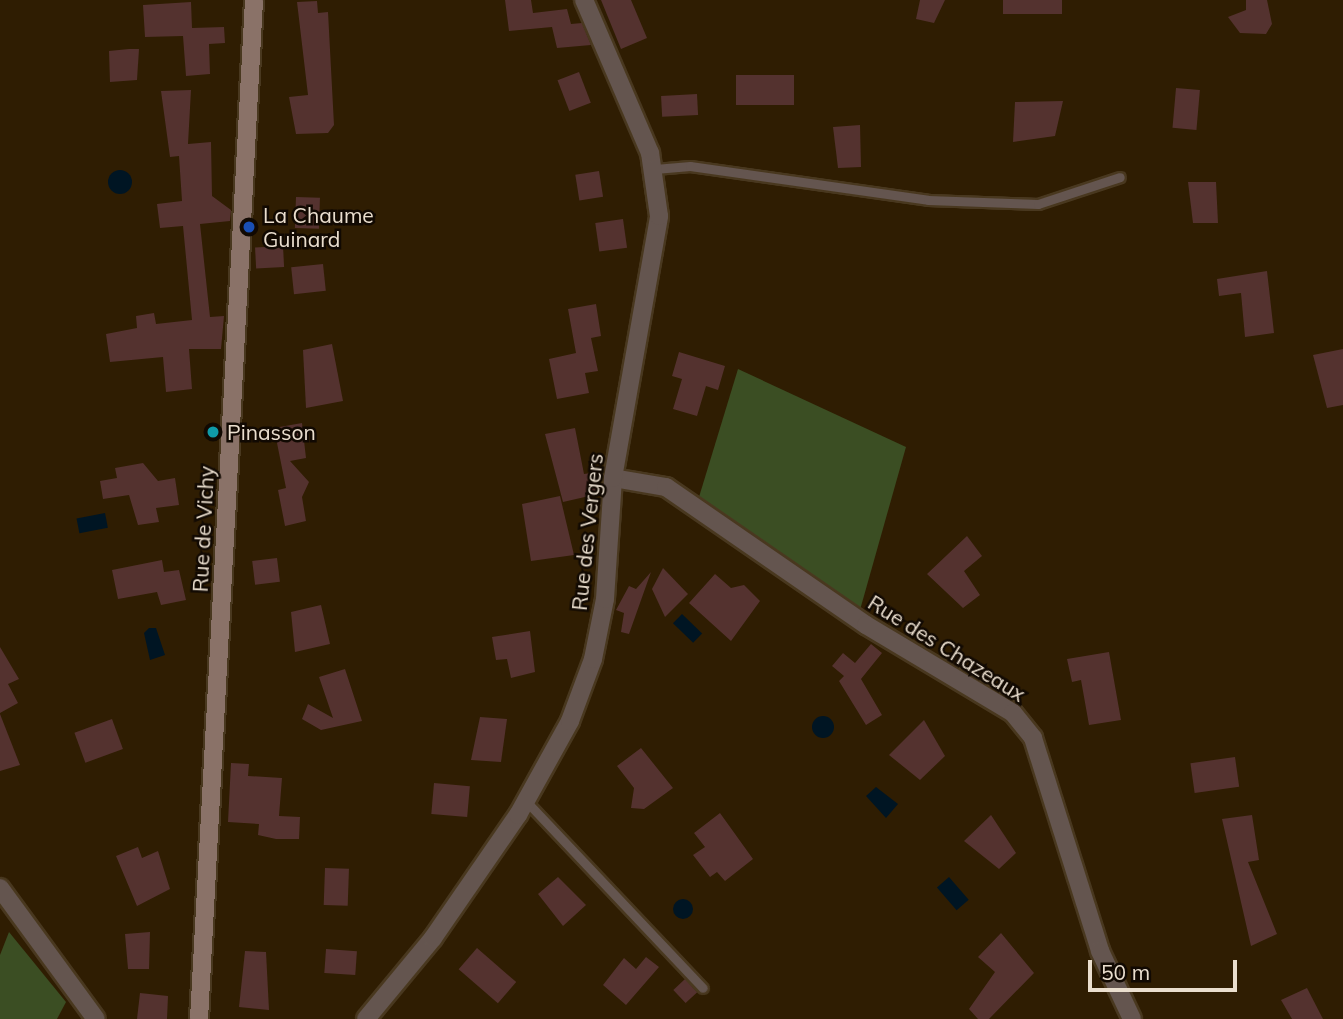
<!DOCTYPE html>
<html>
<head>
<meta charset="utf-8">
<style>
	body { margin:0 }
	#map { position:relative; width:1343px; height:1019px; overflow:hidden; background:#2f1d02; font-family:Mulish,sans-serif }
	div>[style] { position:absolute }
	.green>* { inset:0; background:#3b4e23 }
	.water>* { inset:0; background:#001523; transform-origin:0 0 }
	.round { border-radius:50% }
	.building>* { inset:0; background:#54322f; transform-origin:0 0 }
	.roads { filter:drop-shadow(2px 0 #49381f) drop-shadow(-2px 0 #49381f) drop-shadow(0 2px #49381f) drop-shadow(0 -2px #49381f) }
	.lane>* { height:9px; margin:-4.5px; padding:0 4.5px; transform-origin:4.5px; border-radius:4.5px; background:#64554f }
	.street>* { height:18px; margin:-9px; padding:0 9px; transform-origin:9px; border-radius:9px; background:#64554f }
	.secondary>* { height:18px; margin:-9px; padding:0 9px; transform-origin:9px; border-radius:9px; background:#8a7268 }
	.dots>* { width:19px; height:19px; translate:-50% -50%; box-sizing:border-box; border:4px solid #110902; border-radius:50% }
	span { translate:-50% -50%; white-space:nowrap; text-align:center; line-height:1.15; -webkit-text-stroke:5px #110902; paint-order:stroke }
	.poi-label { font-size:21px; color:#eadece }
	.left { translate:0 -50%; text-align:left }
	.street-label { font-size:21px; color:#eadece }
	.scale { position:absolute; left:1088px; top:960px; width:149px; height:32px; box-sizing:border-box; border:4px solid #eadece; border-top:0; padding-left:9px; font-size:21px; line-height:24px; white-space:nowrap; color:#eadece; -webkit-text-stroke:5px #110902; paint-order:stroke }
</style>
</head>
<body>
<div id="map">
	<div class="green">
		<div style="clip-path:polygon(738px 369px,906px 447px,860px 610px,699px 497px)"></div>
		<div style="clip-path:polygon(9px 932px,66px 1002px,57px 1019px,0 1019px,0 955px)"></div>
	</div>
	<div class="water">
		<div class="round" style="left:108px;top:170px;width:24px;height:24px"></div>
		<div style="left:105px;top:513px;width:15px;height:29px;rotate:79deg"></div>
		<div style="left:682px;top:614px;width:28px;height:13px;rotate:44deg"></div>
		<div style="clip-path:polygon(149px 628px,156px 628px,165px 655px,150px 660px,144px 633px)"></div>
		<div class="round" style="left:812px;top:716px;width:22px;height:22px"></div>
		<div style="clip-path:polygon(876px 787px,898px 804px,886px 818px,866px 796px)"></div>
		<div style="left:949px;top:877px;width:30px;height:16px;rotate:49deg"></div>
		<div class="round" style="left:673px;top:899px;width:20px;height:20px"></div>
	</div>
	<div class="building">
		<div style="clip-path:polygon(505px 0,531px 0,533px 13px,567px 9px,571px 24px,582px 23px,591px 45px,557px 48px,552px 27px,509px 31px)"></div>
		<div style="clip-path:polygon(601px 0,631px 0,647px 38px,621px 49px)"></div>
		<div style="clip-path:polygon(920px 0,945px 0,934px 23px,916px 19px)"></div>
		<div style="left:1003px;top:0;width:59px;height:14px"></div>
		<div style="clip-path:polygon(1246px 0,1267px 0,1272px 24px,1266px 34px,1240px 33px,1228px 17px,1246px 10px)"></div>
		<div style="clip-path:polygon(317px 1px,318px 13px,328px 12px,334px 125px,328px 133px,296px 134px,289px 97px,308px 95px,297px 2px)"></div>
		<div style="clip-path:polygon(191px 2px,192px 28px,224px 27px,225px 43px,209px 44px,210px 74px,186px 76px,183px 36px,145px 37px,143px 5px)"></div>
		<div style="clip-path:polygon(129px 49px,139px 49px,137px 80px,110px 82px,109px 51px)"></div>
		<div style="left:579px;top:72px;width:33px;height:23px;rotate:69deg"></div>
		<div style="left:794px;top:75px;width:30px;height:58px;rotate:90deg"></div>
		<div style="left:1176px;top:88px;width:24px;height:40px;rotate:5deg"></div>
		<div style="clip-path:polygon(191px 90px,188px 144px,211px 142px,212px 196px,231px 210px,230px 221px,200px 224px,210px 317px,224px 316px,221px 349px,189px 349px,192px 389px,166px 392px,163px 357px,110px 362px,106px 334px,137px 328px,136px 316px,154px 313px,156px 324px,192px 320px,183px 226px,160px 228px,157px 204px,182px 201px,179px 156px,170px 157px,161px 91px)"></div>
		<div style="left:697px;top:94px;width:21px;height:36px;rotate:87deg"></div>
		<div style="clip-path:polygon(1063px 101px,1055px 136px,1013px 142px,1015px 102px)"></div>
		<div style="clip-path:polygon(860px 125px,861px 167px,838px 168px,833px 127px)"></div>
		<div style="left:599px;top:171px;width:26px;height:24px;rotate:81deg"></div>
		<div style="clip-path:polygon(1188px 182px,1216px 182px,1218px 223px,1193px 223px)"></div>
		<div style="left:296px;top:197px;width:24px;height:31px;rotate:2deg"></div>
		<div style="left:623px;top:219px;width:29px;height:28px;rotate:82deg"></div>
		<div style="left:283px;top:246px;width:21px;height:28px;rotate:87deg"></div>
		<div style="left:323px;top:264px;width:27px;height:32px;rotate:84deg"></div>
		<div style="clip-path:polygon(1267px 271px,1274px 333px,1245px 337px,1241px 293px,1219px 296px,1217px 279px)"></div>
		<div style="clip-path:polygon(596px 304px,601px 336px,591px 338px,598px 371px,585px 373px,589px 393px,557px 399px,549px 359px,576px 353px,568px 309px)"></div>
		<div style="clip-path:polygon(332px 344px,343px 401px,306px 408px,303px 350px)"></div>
		<div style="clip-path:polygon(1343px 349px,1343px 405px,1327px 408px,1313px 355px)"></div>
		<div style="clip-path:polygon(679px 352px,725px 366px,718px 390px,706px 386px,697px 416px,673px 409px,682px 379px,672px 376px)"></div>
		<div style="clip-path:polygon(302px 423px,306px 458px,290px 461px,309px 482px,302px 497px,306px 521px,285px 526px,278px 490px,286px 488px,274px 428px)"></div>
		<div style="clip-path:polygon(575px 428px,584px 474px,598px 472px,598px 494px,563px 502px,545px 434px)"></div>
		<div style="clip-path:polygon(143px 463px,158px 481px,175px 478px,179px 505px,156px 508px,159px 522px,138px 525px,129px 495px,103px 499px,100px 481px,117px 478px,115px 468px)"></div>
		<div style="clip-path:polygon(560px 496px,574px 555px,531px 561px,522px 504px)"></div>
		<div style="clip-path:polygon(967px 536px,982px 556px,964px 571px,980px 595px,963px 608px,927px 574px)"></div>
		<div style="left:277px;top:558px;width:24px;height:25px;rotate:83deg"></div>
		<div style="clip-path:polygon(162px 560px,164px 572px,179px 570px,186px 600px,161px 605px,157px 592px,118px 599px,112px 570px)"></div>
		<div style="clip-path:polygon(663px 568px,688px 594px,665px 617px,652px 589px)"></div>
		<div style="clip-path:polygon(651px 572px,629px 634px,621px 632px,624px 613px,616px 610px,629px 586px,636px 589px)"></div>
		<div style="clip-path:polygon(715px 574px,731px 588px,744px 585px,760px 601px,731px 641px,689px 603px)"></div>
		<div style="clip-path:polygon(321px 605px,330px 644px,295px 652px,291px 612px)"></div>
		<div style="clip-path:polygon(530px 631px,535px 672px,511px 678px,507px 659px,496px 660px,492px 637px)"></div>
		<div style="clip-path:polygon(871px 644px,882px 653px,861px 679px,882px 715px,866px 725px,839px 681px,844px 676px,832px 666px,843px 653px,855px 663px)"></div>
		<div style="clip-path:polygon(0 647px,19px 679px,8px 684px,18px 703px,0 713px)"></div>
		<div style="clip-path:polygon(1109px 652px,1121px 720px,1089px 725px,1081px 680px,1072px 682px,1067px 659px)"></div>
		<div style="clip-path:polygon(345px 669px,362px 721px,321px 730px,302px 719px,308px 704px,333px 718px,319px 677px)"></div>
		<div style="clip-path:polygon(0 714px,20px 765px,0 771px)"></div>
		<div style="clip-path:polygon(480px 717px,507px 719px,501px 762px,471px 760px)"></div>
		<div style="left:112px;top:719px;width:32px;height:40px;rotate:70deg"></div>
		<div style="clip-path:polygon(924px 720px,945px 756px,920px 780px,889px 755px)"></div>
		<div style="clip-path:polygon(641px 748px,673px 788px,644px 809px,631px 808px,634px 788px,617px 766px)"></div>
		<div style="left:1235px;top:757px;width:30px;height:45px;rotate:82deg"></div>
		<div style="clip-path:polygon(231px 763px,249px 764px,248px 776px,282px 778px,279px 816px,300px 817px,299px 839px,276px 839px,258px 835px,259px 824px,228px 822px)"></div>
		<div style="left:434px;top:783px;width:36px;height:31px;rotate:5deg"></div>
		<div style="clip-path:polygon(720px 813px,753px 859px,725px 881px,717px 872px,710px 877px,693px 855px,705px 847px,694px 833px)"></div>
		<div style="clip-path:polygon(991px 815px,1016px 853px,999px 869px,964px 841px)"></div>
		<div style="clip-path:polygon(1252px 815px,1259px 860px,1248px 862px,1277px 934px,1251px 946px,1222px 819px)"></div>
		<div style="clip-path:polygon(138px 847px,142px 858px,158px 851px,170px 889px,137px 906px,116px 856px)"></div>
		<div style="left:325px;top:868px;width:24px;height:37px;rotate:2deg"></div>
		<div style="clip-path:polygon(558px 877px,586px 905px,563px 926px,538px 894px)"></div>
		<div style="clip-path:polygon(150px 932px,149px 969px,128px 969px,125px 934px)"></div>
		<div style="clip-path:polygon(1001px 933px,1034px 973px,989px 1019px,978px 1019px,969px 1009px,995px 972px,978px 957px)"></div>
		<div style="left:477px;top:948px;width:52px;height:28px;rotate:41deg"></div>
		<div style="left:326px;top:949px;width:31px;height:24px;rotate:4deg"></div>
		<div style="clip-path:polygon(245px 951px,266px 952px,269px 1010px,239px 1007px)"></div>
		<div style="clip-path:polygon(646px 957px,659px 967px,626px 1005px,603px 985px,624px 958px,636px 969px)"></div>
		<div style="left:685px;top:979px;width:18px;height:16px;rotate:47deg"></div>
		<div style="clip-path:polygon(1307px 988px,1323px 1019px,1292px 1019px,1281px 1000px)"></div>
		<div style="clip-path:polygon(140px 993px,168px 996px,167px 1019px,137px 1019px)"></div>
	</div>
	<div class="roads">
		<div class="lane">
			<div style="left:655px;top:169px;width:35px;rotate:-5deg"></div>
			<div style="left:690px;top:166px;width:240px;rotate:8.1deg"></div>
			<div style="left:928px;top:200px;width:110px;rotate:2.1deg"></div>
			<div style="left:1038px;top:204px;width:86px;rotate:-18.2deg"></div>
			<div style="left:526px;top:801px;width:257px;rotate:46.6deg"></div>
		</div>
		<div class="street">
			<div style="left:613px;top:478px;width:54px;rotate:9.6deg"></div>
			<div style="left:666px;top:487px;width:243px;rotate:34.6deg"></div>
			<div style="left:866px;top:625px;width:171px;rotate:30.9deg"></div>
			<div style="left:1013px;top:713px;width:32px;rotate:51deg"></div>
			<div style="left:1033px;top:738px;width:223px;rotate:72.5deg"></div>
			<div style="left:1100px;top:951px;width:75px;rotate:64.8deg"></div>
			<div style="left:0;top:888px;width:162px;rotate:53.8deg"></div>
			<div style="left:366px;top:1019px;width:105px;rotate:-50.4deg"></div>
			<div style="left:433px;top:938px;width:150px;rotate:-55.4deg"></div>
			<div style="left:518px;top:815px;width:107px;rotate:-61deg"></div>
			<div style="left:570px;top:721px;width:66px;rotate:-69.6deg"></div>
			<div style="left:593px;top:659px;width:61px;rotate:-78.7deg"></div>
			<div style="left:605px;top:599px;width:121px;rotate:-86.2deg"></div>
			<div style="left:613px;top:478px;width:266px;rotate:-80deg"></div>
			<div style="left:659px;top:216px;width:64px;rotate:-98.1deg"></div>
			<div style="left:650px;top:153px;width:167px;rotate:-113.3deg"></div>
		</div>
		<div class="secondary">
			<div style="left:199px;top:1019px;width:1020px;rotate:-86.91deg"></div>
		</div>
	</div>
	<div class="dots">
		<div style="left:249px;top:227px;background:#1a4fb4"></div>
		<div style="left:213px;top:432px;background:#0f9aa8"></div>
	</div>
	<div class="poi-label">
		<span class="left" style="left:263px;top:227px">La Chaume<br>Guinard</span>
		<span class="left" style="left:227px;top:432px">Pinasson</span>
	</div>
	<div class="street-label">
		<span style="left:203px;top:529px;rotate:-87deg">Rue de Vichy</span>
		<span style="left:587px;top:532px;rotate:-84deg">Rue des Vergers</span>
		<span style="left:947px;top:648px;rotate:32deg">Rue des Chazeaux</span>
	</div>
	<div class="scale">50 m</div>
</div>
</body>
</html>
